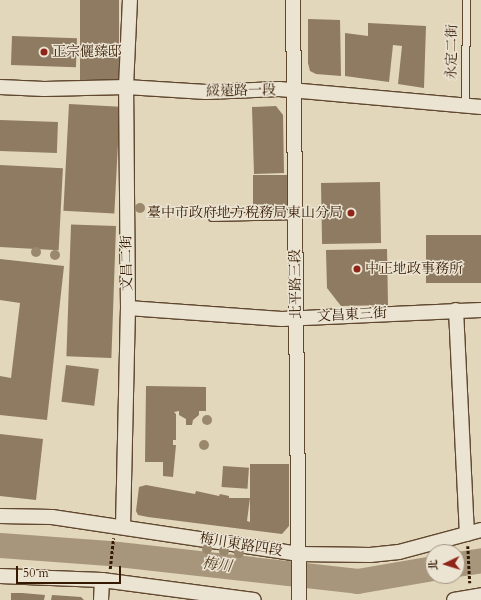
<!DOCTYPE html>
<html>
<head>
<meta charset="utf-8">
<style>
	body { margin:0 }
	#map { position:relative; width:481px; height:600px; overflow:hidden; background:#e2d6bb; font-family:Cardo,"Noto Serif TC",serif }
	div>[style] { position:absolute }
	.river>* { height:25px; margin:-12.5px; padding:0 12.5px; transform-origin:12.5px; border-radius:12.5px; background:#a7967b }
	.building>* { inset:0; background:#8e7b61; transform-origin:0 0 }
	.path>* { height:2.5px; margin-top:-1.25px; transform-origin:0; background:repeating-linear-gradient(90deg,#341900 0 3px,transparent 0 5px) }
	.roads { filter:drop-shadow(1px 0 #60482f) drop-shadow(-1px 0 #60482f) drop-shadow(0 1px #60482f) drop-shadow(0 -1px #60482f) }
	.lane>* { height:7px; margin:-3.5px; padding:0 3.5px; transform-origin:3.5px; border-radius:3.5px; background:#ece4d3 }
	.street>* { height:14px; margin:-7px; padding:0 7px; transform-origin:7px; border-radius:7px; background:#ece4d3 }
	.trees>* { width:10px; height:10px; margin:-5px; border-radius:50%; background:#9a886d }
	.dots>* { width:11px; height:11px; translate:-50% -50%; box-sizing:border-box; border:2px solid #ece4d3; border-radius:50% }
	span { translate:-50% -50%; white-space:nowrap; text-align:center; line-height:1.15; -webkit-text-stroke:3px #ece4d3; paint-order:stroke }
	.poi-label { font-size:14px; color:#341900 }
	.left { translate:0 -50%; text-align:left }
	.right { translate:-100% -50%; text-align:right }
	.street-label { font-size:14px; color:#341900 }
	.water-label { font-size:15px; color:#5c452b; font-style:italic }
	.north { position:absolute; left:425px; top:544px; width:40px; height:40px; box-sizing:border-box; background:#ece4d3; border:1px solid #a2937f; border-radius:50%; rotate:266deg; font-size:11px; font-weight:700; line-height:16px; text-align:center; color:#341900 }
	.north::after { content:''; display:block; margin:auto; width:14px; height:18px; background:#8f2418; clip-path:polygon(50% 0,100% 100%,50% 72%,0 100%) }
	.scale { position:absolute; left:16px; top:566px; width:105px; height:18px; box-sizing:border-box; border:2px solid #341900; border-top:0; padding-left:5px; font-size:12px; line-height:14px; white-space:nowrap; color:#341900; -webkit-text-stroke:3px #ece4d3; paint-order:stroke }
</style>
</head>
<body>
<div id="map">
	<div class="river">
		<div style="left:0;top:545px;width:109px;rotate:4.2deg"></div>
		<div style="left:109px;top:553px;width:250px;rotate:6.4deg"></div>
		<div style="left:357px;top:581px;width:77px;rotate:-9.7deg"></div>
		<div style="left:457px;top:564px;width:24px;rotate:-9deg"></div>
	</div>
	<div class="building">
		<div style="left:80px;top:0;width:39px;height:81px"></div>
		<div style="clip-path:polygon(308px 19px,340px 20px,341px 76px,316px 74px,310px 71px,308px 63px)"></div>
		<div style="clip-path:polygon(368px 23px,426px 26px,424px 88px,398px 84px,402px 46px,393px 45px,389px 82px,345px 76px,345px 33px,368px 36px)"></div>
		<div style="left:12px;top:36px;width:65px;height:29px;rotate:2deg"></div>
		<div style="left:69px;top:104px;width:51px;height:107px;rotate:3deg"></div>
		<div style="clip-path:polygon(276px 106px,283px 115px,284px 173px,254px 174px,252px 107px)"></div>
		<div style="left:0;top:120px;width:58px;height:31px;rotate:2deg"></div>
		<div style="left:0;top:165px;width:63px;height:82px;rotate:3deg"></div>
		<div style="left:253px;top:175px;width:35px;height:36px"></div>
		<div style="left:380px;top:182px;width:61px;height:59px;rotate:89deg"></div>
		<div style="left:116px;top:226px;width:132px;height:45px;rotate:92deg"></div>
		<div style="left:481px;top:235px;width:48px;height:55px;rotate:90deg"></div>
		<div style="clip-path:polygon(387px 249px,388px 305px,341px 306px,327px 288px,326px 250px)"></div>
		<div style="clip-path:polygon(0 259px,64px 266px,47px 420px,0 415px,0 376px,11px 378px,20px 303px,0 300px)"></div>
		<div style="left:66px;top:365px;width:33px;height:37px;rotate:7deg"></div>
		<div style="clip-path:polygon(146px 386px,206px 387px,206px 411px,199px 411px,199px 415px,193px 420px,192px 425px,186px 425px,186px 419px,179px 415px,179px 411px,174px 412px,176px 414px,176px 440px,173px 440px,173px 445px,176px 445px,173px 477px,163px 476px,163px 462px,145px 462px)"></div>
		<div style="clip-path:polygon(0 434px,43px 439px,36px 500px,0 496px)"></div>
		<div style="clip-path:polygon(250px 464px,289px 464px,289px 526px,282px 534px,148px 517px,138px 515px,136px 511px,139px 487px,146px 485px,195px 494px,196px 491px,219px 496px,220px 494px,229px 496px,229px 498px,250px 498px,247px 521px,250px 522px)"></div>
		<div style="left:223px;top:466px;width:26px;height:21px;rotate:4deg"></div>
		<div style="clip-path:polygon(11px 593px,22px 593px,45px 595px,44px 600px,11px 600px)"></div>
		<div style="clip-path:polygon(52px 595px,81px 597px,84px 600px,51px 600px)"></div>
	</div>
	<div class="path">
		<div style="left:468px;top:546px;width:37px;rotate:87deg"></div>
		<div style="left:110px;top:569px;width:31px;rotate:-84deg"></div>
	</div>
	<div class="roads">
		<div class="lane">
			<div style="left:465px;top:105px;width:105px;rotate:-89.5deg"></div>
			<div style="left:212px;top:217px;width:83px;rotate:-1.4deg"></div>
		</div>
		<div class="street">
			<div style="left:293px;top:0;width:600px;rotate:89.43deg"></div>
			<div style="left:0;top:87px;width:44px;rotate:2.6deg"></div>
			<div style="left:44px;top:89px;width:82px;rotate:-1.4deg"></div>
			<div style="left:126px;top:87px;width:80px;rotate:3.6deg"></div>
			<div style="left:206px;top:92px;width:73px;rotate:-2.4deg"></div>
			<div style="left:279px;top:89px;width:203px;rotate:5.1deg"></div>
			<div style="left:128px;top:308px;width:154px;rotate:4.1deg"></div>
			<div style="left:282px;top:319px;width:199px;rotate:-2.6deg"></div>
			<div style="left:456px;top:310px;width:224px;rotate:87.2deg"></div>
			<div style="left:0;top:516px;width:52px;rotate:1.1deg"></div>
			<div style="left:52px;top:517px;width:250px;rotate:8.5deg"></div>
			<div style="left:299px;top:554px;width:71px;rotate:0.8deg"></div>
			<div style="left:370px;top:555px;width:29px;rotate:-6deg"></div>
			<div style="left:399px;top:552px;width:85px;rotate:-15deg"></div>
			<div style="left:123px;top:527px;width:219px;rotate:-88.7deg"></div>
			<div style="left:128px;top:308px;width:221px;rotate:-90.5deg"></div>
			<div style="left:126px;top:87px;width:87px;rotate:-87.4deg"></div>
			<div style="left:0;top:576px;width:102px;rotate:2.2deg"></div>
			<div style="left:102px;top:580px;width:153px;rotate:7.5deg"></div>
			<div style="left:101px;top:600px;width:20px;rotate:-87deg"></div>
			<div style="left:454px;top:600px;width:27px;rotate:-10deg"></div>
		</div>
	</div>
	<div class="trees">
		<div style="left:140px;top:208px"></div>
		<div style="left:36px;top:252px"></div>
		<div style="left:55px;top:255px"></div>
		<div style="left:207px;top:420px"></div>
		<div style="left:204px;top:445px"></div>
		<div style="left:207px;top:549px"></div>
		<div style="left:224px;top:551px"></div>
		<div style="left:239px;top:553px"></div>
	</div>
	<div class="dots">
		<div style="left:44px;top:52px;background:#8f2418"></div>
		<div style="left:351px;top:213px;background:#8f2418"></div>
		<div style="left:357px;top:269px;background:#8f2418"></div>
	</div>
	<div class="poi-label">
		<span class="left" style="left:52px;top:52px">正宗儷臻邸</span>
		<span class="right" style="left:343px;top:213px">臺中市政府地方稅務局東山分局</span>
		<span class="left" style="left:365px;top:269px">中正地政事務所</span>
	</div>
	<div class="street-label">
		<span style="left:452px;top:52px;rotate:-89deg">永定二街</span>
		<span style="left:241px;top:91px;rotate:-1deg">綏遠路一段</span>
		<span style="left:127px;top:263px;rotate:-91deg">文昌二街</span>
		<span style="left:296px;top:284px;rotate:-91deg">北平路三段</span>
		<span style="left:352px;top:315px;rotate:-3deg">文昌東三街</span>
		<span style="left:241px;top:545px;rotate:9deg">梅川東路四段</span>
	</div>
	<div class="water-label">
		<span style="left:217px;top:565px;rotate:7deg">梅川</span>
	</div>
	<div class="north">北</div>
	<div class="scale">50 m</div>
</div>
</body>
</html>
